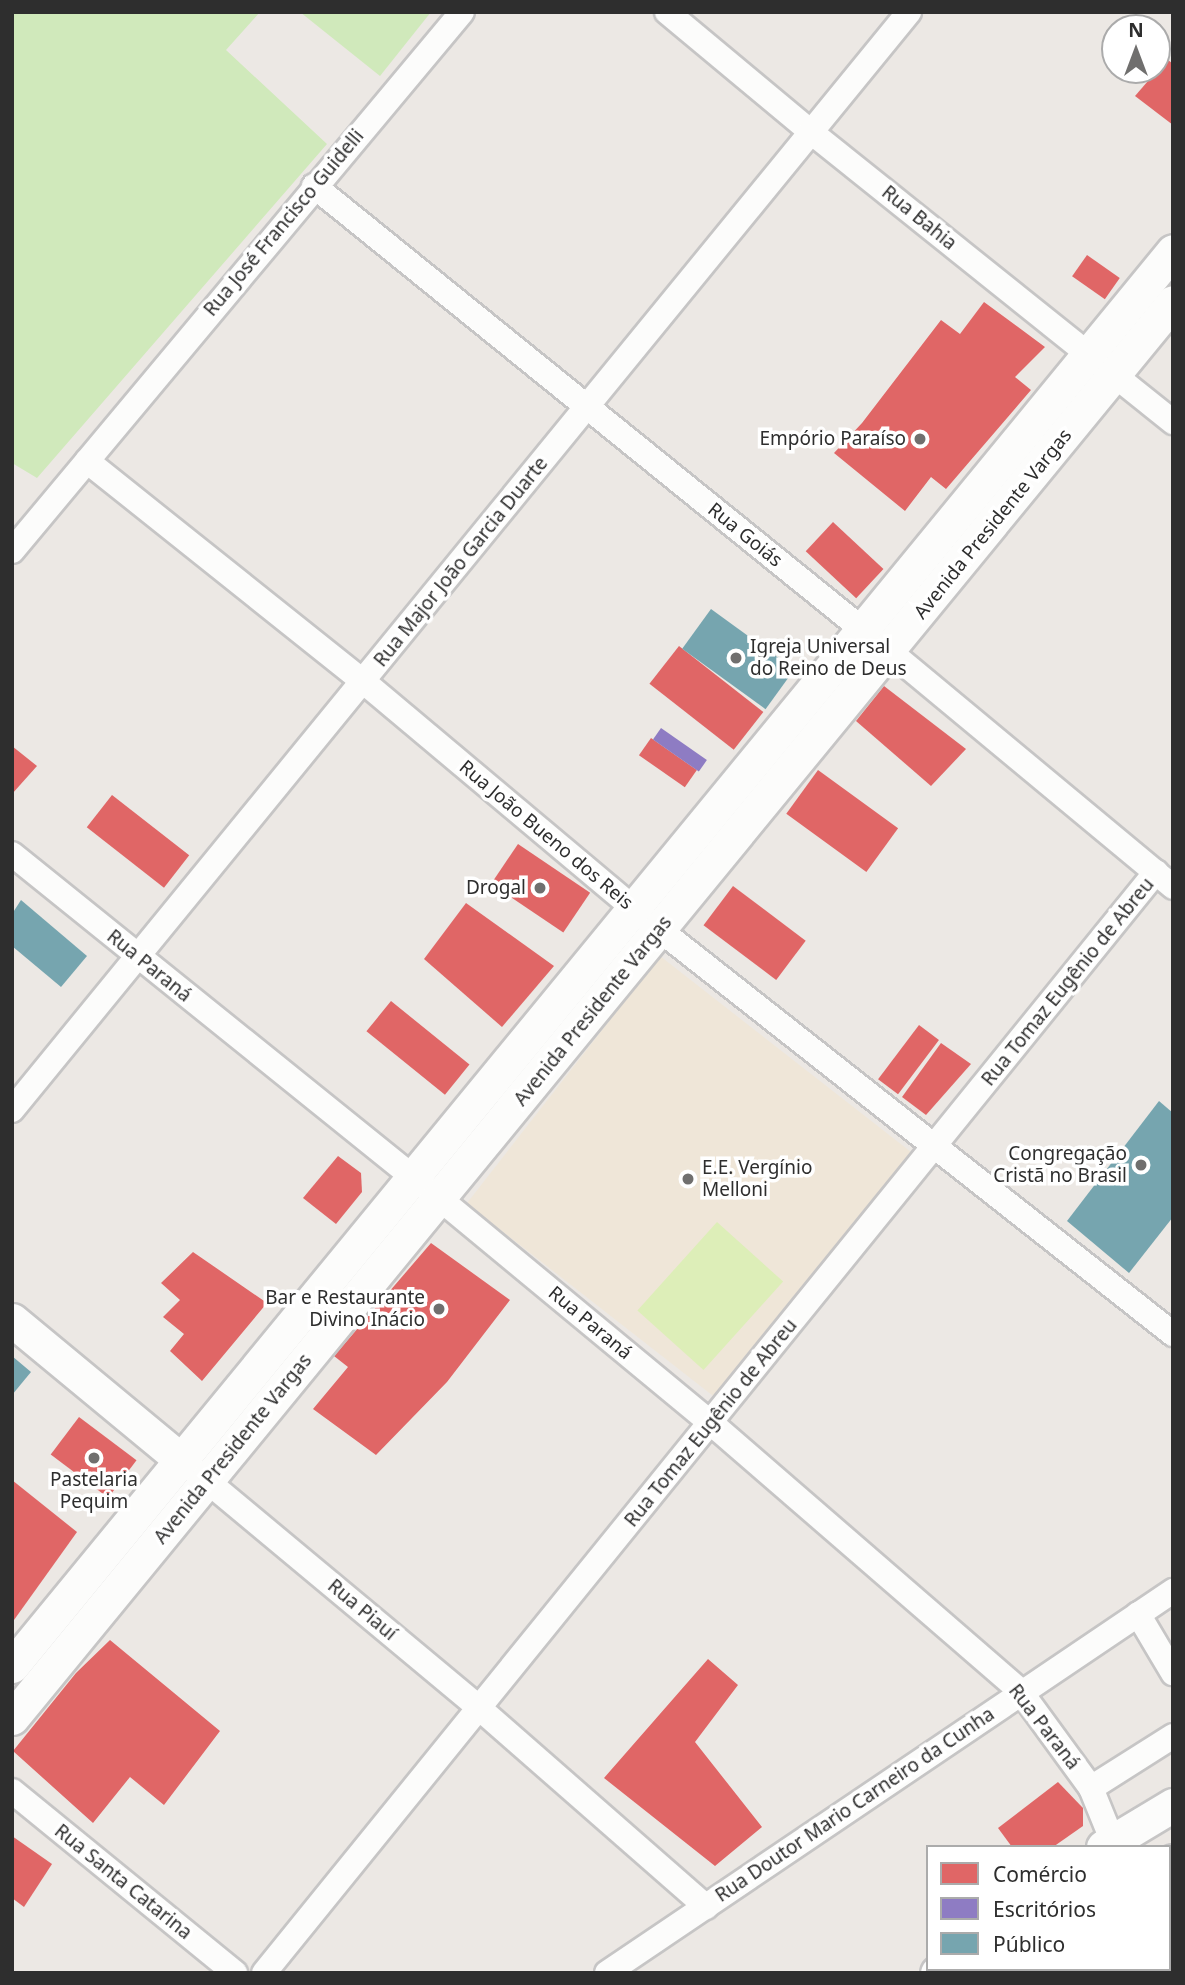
<!DOCTYPE html>
<html>
<head>
<meta charset="utf-8">
<style>
	body { margin:0 }
	#map { position:relative; width:1185px; height:1985px; overflow:hidden; background:#ece8e4; font-family:"Noto Sans",sans-serif }
	div>[style] { position:absolute }
	.education>* { inset:0; background:#efe6d8; transform-origin:0 0 }
	.green>* { inset:0; background:#d0e9bb }
	.pitch>* { inset:0; background:#ddeeb8; transform-origin:0 0 }
	.shops>* { inset:0; background:#e06666; transform-origin:0 0 }
	.offices>* { inset:0; background:#8e7cc3; transform-origin:0 0 }
	.public>* { inset:0; background:#76a5af; transform-origin:0 0 }
	.roads { filter:drop-shadow(2px 0 #c6c5c5) drop-shadow(-2px 0 #c6c5c5) drop-shadow(0 2px #c6c5c5) drop-shadow(0 -2px #c6c5c5) }
	.street>* { height:24px; margin:-12px; padding:0 12px; transform-origin:12px; border-radius:12px; background:#fcfcfb }
	.secondary>* { height:33px; margin:-16.5px; padding:0 16.5px; transform-origin:16.5px; border-radius:16.5px; background:#fcfcfb }
	.dots>* { width:19px; height:19px; translate:-50% -50%; box-sizing:border-box; border:4px solid #fff; border-radius:50% }
	span { translate:-50% -50%; white-space:nowrap; text-align:center; line-height:1.15; -webkit-text-stroke:7px #fff; paint-order:stroke }
	.street-label { font-size:19px; color:#2e2e2e }
	.poi-label { font-size:19px; color:#2e2e2e }
	.right { translate:-100% -50%; text-align:right }
	.left { translate:0 -50%; text-align:left }
	.frame { position:absolute; inset:0; border:14px solid #2e2e2e; pointer-events:none }
	.legend { position:absolute; left:926px; top:1845px; width:245px; height:126px; box-sizing:border-box; background:#fff; border:2px solid #ababab; margin:0; padding:9px 12px; list-style:none; font-size:21px; color:#2e2e2e }
	.legend li { display:flex; align-items:center; gap:14px; height:35px }
	.legend b { width:35px; border:2px solid #ababab }
	.north { position:absolute; left:1101px; top:14px; width:70px; height:70px; box-sizing:border-box; background:#fff; border:2px solid #ababab; border-radius:50%; rotate:0deg; font-size:19px; font-weight:700; line-height:28px; text-align:center; color:#2e2e2e }
	.north::after { content:''; display:block; margin:auto; width:24px; height:32px; background:#706f6e; clip-path:polygon(50% 0,100% 100%,50% 72%,0 100%) }
</style>
</head>
<body>
<div id="map">
	<div class="education">
		<div style="left:660px;top:956px;width:323px;height:314px;rotate:38deg"></div>
	</div>
	<div class="green">
		<div style="clip-path:polygon(12px 12px,260px 12px,226px 50px,327px 144px,37px 478px,12px 463px)"></div>
		<div style="clip-path:polygon(300px 12px,431px 12px,380px 76px)"></div>
	</div>
	<div class="pitch">
		<div style="left:717px;top:1222px;width:89px;height:119px;rotate:42deg"></div>
	</div>
	<div class="shops">
		<div style="clip-path:polygon(1167px 59px,1173px 64px,1173px 125px,1135px 96px)"></div>
		<div style="left:1087px;top:255px;width:40px;height:26px;rotate:35deg"></div>
		<div style="clip-path:polygon(984px 302px,1045px 347px,1015px 377px,1031px 390px,946px 489px,931px 477px,905px 511px,834px 453px,862px 423px,941px 320px,960px 334px)"></div>
		<div style="left:833px;top:522px;width:69px;height:40px;rotate:43deg"></div>
		<div style="left:679px;top:646px;width:107px;height:48px;rotate:38deg"></div>
		<div style="clip-path:polygon(884px 686px,966px 749px,931px 786px,856px 721px)"></div>
		<div style="left:651px;top:738px;width:56px;height:21px;rotate:35deg"></div>
		<div style="clip-path:polygon(12px 746px,37px 766px,12px 794px)"></div>
		<div style="left:818px;top:770px;width:99px;height:54px;rotate:36deg"></div>
		<div style="left:112px;top:795px;width:98px;height:41px;rotate:38deg"></div>
		<div style="left:518px;top:844px;width:87px;height:48px;rotate:34deg"></div>
		<div style="left:733px;top:886px;width:91px;height:49px;rotate:37deg"></div>
		<div style="clip-path:polygon(466px 903px,554px 966px,502px 1027px,424px 959px)"></div>
		<div style="left:391px;top:1001px;width:101px;height:39px;rotate:39deg"></div>
		<div style="left:919px;top:1025px;width:25px;height:68px;rotate:37deg"></div>
		<div style="clip-path:polygon(941px 1043px,971px 1064px,926px 1115px,902px 1097px)"></div>
		<div style="clip-path:polygon(338px 1156px,361px 1173px,362px 1192px,336px 1224px,303px 1198px)"></div>
		<div style="clip-path:polygon(431px 1243px,510px 1300px,447px 1382px,376px 1455px,313px 1409px,348px 1367px,334px 1356px)"></div>
		<div style="clip-path:polygon(193px 1252px,267px 1303px,202px 1381px,170px 1351px,184px 1334px,163px 1317px,180px 1300px,161px 1283px)"></div>
		<div style="left:79px;top:1417px;width:72px;height:47px;rotate:37deg"></div>
		<div style="clip-path:polygon(12px 1480px,77px 1532px,14px 1620px,12px 1619px)"></div>
		<div style="clip-path:polygon(110px 1640px,220px 1731px,164px 1805px,130px 1777px,93px 1823px,13px 1751px,76px 1673px)"></div>
		<div style="clip-path:polygon(708px 1659px,738px 1685px,695px 1742px,762px 1827px,715px 1866px,604px 1778px)"></div>
		<div style="clip-path:polygon(1058px 1782px,1083px 1808px,1083px 1826px,1053px 1847px,1012px 1847px,998px 1828px)"></div>
		<div style="clip-path:polygon(12px 1836px,52px 1864px,24px 1907px,12px 1898px)"></div>
	</div>
	<div class="offices">
		<div style="left:661px;top:728px;width:56px;height:14px;rotate:35deg"></div>
	</div>
	<div class="public">
		<div style="left:711px;top:609px;width:103px;height:49px;rotate:36deg"></div>
		<div style="clip-path:polygon(21px 900px,87px 956px,61px 987px,12px 946px,12px 914px)"></div>
		<div style="clip-path:polygon(1159px 1101px,1173px 1113px,1173px 1217px,1129px 1273px,1067px 1221px)"></div>
		<div style="clip-path:polygon(12px 1356px,31px 1372px,12px 1395px)"></div>
	</div>
	<div class="roads">
		<div class="street">
			<div style="left:667px;top:12px;width:187px;rotate:39.8deg"></div>
			<div style="left:811px;top:132px;width:464px;rotate:38.7deg"></div>
			<div style="left:314px;top:186px;width:739px;rotate:38.96deg"></div>
			<div style="left:889px;top:651px;width:369px;rotate:39.7deg"></div>
			<div style="left:87px;top:461px;width:354px;rotate:38.6deg"></div>
			<div style="left:364px;top:682px;width:386px;rotate:40deg"></div>
			<div style="left:660px;top:930px;width:653px;rotate:38.22deg"></div>
			<div style="left:12px;top:551px;width:702px;rotate:-50.14deg"></div>
			<div style="left:12px;top:854px;width:550px;rotate:38.87deg"></div>
			<div style="left:440px;top:1199px;width:352px;rotate:39.6deg"></div>
			<div style="left:711px;top:1423px;width:410px;rotate:40.9deg"></div>
			<div style="left:1021px;top:1692px;width:119px;rotate:53.9deg"></div>
			<div style="left:1091px;top:1788px;width:64px;rotate:67.9deg"></div>
			<div style="left:12px;top:1110px;width:1418px;rotate:-50.75deg"></div>
			<div style="left:195px;top:1471px;width:370px;rotate:39.8deg"></div>
			<div style="left:479px;top:1708px;width:302px;rotate:41.2deg"></div>
			<div style="left:1138px;top:1614px;width:69px;rotate:59.3deg"></div>
			<div style="left:1091px;top:1788px;width:97px;rotate:-32.4deg"></div>
			<div style="left:12px;top:1791px;width:288px;rotate:39.2deg"></div>
			<div style="left:1169px;top:1929px;width:6px;rotate:45deg"></div>
			<div style="left:264px;top:1973px;width:1417px;rotate:-50.99deg"></div>
			<div style="left:607px;top:1973px;width:683px;rotate:-34.02deg"></div>
		</div>
		<div class="secondary">
			<div style="left:12px;top:1320px;width:219px;rotate:39.6deg"></div>
			<div style="left:12px;top:1666px;width:1830px;rotate:-50.63deg"></div>
			<div style="left:12px;top:1718px;width:1831px;rotate:-50.65deg"></div>
			<div style="left:1103px;top:1847px;width:82px;rotate:-31deg"></div>
			<div style="left:1169px;top:1863px;width:4px;rotate:-27deg"></div>
			<div style="left:937px;top:1973px;width:6px;rotate:-45deg"></div>
			<div style="left:1024px;top:1973px;width:6px;rotate:-39deg"></div>
		</div>
	</div>
	<div class="dots">
		<div style="left:920px;top:439px;background:#706f6e"></div>
		<div style="left:736px;top:658px;background:#706f6e"></div>
		<div style="left:540px;top:888px;background:#706f6e"></div>
		<div style="left:1141px;top:1165px;background:#706f6e"></div>
		<div style="left:688px;top:1179px;background:#706f6e"></div>
		<div style="left:439px;top:1309px;background:#706f6e"></div>
		<div style="left:94px;top:1458px;background:#706f6e"></div>
	</div>
	<div class="street-label">
		<span style="left:919px;top:218px;rotate:39deg">Rua Bahia</span>
		<span style="left:284px;top:223px;rotate:-50deg">Rua José Francisco Guidelli</span>
		<span style="left:993px;top:524px;rotate:-51deg">Avenida Presidente Vargas</span>
		<span style="left:745px;top:535px;rotate:39deg">Rua Goiás</span>
		<span style="left:461px;top:562px;rotate:-51deg">Rua Major João Garcia Duarte</span>
		<span style="left:546px;top:835px;rotate:40deg">Rua João Bueno dos Reis</span>
		<span style="left:149px;top:966px;rotate:39deg">Rua Paraná</span>
		<span style="left:1068px;top:982px;rotate:-51deg">Rua Tomaz Eugênio de Abreu</span>
		<span style="left:593px;top:1011px;rotate:-51deg">Avenida Presidente Vargas</span>
		<span style="left:590px;top:1323px;rotate:40deg">Rua Paraná</span>
		<span style="left:711px;top:1423px;rotate:-51deg">Rua Tomaz Eugênio de Abreu</span>
		<span style="left:233px;top:1449px;rotate:-51deg">Avenida Presidente Vargas</span>
		<span style="left:362px;top:1610px;rotate:40deg">Rua Piauí</span>
		<span style="left:1044px;top:1727px;rotate:52deg">Rua Paraná</span>
		<span style="left:855px;top:1805px;rotate:-34deg">Rua Doutor Mario Carneiro da Cunha</span>
		<span style="left:123px;top:1882px;rotate:39deg">Rua Santa Catarina</span>
	</div>
	<div class="poi-label">
		<span class="right" style="left:906px;top:439px">Empório Paraíso</span>
		<span class="left" style="left:750px;top:658px">Igreja Universal<br>do Reino de Deus</span>
		<span class="right" style="left:526px;top:888px">Drogal</span>
		<span class="right" style="left:1127px;top:1165px">Congregação<br>Cristã no Brasil</span>
		<span class="left" style="left:702px;top:1179px">E.E. Vergínio<br>Melloni</span>
		<span class="right" style="left:425px;top:1309px">Bar e Restaurante<br>Divino Inácio</span>
		<span style="left:94px;top:1491px">Pastelaria<br>Pequim</span>
	</div>
	<div class="frame"></div>
	<ul class="legend">
	<li><b style="height:19px;background:#e06666"></b>Comércio</li>
	<li><b style="height:19px;background:#8e7cc3"></b>Escritórios</li>
	<li><b style="height:19px;background:#76a5af"></b>Público</li>
	</ul>
	<div class="north">N</div>
</div>
</body>
</html>
